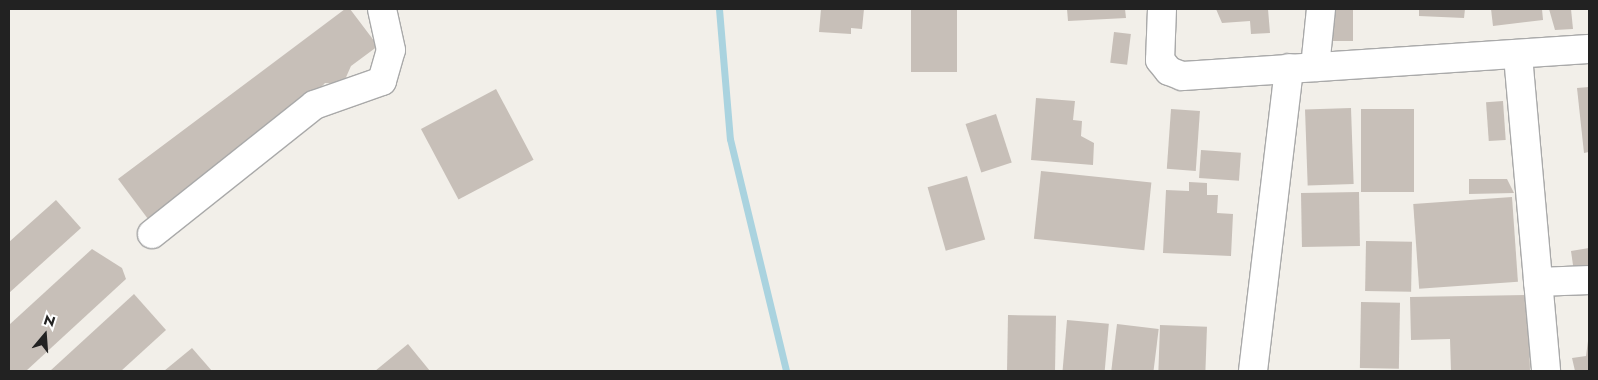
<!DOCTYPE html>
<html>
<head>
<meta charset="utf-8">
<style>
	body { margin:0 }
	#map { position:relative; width:1598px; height:380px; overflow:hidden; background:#f2efe9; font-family:Jost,sans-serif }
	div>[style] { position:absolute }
	.stream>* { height:7px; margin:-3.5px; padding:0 3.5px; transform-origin:3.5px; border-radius:3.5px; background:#aad3df }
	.building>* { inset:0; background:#c7bfb8; transform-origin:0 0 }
	.roads { filter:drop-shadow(1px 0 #a9a9a9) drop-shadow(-1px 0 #a9a9a9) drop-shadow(0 1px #a9a9a9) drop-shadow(0 -1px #a9a9a9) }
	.minor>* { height:28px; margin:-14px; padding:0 14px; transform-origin:14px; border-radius:14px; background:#fff }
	span { translate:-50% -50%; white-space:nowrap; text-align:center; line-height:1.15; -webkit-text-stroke:4px #fff; paint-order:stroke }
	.frame { position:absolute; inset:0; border:10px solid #222; pointer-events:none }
	.north { position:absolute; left:20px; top:310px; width:50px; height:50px; -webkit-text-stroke:4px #fff; paint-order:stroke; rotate:18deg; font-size:14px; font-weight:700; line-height:20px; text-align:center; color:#222 }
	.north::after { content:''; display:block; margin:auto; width:18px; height:22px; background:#222; clip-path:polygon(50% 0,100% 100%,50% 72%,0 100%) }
</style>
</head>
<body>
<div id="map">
	<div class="stream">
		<div style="left:719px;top:9px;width:130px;rotate:85.2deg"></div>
		<div style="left:730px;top:139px;width:239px;rotate:76.4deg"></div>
	</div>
	<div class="building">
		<div style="clip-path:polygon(345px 9px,350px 9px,378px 46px,351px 66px,343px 84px,325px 83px,276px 136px,154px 227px,118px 179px)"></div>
		<div style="clip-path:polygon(821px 9px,864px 9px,862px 29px,851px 28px,851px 34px,819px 32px)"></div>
		<div style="left:911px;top:9px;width:46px;height:63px"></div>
		<div style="clip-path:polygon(1067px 9px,1125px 9px,1126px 18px,1068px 21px)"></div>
		<div style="clip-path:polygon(1216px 9px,1268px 9px,1270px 33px,1251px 34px,1250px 21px,1222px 23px)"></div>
		<div style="left:1333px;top:9px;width:20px;height:32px"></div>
		<div style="clip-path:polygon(1419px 9px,1465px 9px,1464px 18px,1419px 16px)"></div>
		<div style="clip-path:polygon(1491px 9px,1542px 9px,1543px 20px,1493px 26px)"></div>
		<div style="clip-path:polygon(1549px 9px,1571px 9px,1573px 29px,1555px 30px)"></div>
		<div style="left:1114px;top:32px;width:17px;height:31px;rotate:7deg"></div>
		<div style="clip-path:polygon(1589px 87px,1589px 152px,1584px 153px,1577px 88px)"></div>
		<div style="left:496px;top:89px;width:80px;height:85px;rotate:62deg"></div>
		<div style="clip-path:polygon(1036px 98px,1075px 101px,1073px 120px,1082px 121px,1081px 136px,1094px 143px,1093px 165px,1031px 160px)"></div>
		<div style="left:1503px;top:101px;width:39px;height:17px;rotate:86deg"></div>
		<div style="left:1351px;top:108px;width:76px;height:46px;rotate:88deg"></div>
		<div style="left:1171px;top:109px;width:29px;height:60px;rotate:4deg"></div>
		<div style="left:1361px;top:109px;width:53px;height:83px"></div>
		<div style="left:996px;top:114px;width:51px;height:32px;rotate:72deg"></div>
		<div style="left:1201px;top:150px;width:40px;height:28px;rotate:4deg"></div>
		<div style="left:1041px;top:171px;width:111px;height:68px;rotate:6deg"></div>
		<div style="left:967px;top:176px;width:66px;height:41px;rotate:74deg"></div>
		<div style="clip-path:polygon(1469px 179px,1507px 179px,1514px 193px,1469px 194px)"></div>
		<div style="clip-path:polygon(1189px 182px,1207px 183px,1207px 195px,1218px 195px,1217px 213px,1233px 214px,1231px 256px,1163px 253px,1166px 190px,1189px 191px)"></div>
		<div style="left:1359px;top:192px;width:54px;height:58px;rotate:89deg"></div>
		<div style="left:1512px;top:197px;width:85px;height:99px;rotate:86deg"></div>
		<div style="clip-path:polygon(56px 200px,81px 228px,9px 293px,9px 242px)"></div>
		<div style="left:1366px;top:241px;width:46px;height:50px;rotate:1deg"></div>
		<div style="clip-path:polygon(1589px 248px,1589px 277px,1575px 279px,1571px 251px)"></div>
		<div style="clip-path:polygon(92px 249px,122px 268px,126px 279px,26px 371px,9px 371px,9px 325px)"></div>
		<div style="clip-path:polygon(134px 294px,166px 330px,121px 371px,50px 371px)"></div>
		<div style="clip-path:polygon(1528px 295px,1530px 371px,1451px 371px,1450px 339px,1411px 340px,1410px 297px)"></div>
		<div style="left:1361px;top:302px;width:39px;height:66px;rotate:1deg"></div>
		<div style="left:1008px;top:315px;width:48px;height:56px;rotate:1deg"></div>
		<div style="left:1067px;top:320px;width:42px;height:51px;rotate:5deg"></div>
		<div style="left:1117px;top:324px;width:42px;height:47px;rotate:7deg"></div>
		<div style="left:1160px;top:325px;width:47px;height:46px;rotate:2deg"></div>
		<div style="clip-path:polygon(1588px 341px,1589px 371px,1575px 371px,1572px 358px,1586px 356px)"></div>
		<div style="clip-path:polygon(408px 344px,430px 371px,375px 371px)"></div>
		<div style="clip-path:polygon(192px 348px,212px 371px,164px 371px)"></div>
	</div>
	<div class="roads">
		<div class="minor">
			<div style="left:1162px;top:9px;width:51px;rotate:92.2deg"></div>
			<div style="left:1160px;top:60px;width:14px;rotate:51deg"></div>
			<div style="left:1169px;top:71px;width:14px;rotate:21deg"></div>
			<div style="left:1182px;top:76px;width:408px;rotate:-3.8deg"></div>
			<div style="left:1518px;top:56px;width:316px;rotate:84.9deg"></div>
			<div style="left:1315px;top:67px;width:58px;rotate:-84.1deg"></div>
			<div style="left:152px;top:234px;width:207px;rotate:-38.5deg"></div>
			<div style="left:314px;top:105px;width:72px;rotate:-19.4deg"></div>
			<div style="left:382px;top:81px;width:32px;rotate:-74deg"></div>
			<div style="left:391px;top:50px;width:42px;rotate:-102.4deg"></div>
			<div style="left:1538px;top:282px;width:51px;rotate:-2.2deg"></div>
			<div style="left:1253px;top:371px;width:305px;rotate:-83.2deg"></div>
		</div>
	</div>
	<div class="frame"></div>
	<div class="north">N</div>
</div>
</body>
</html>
